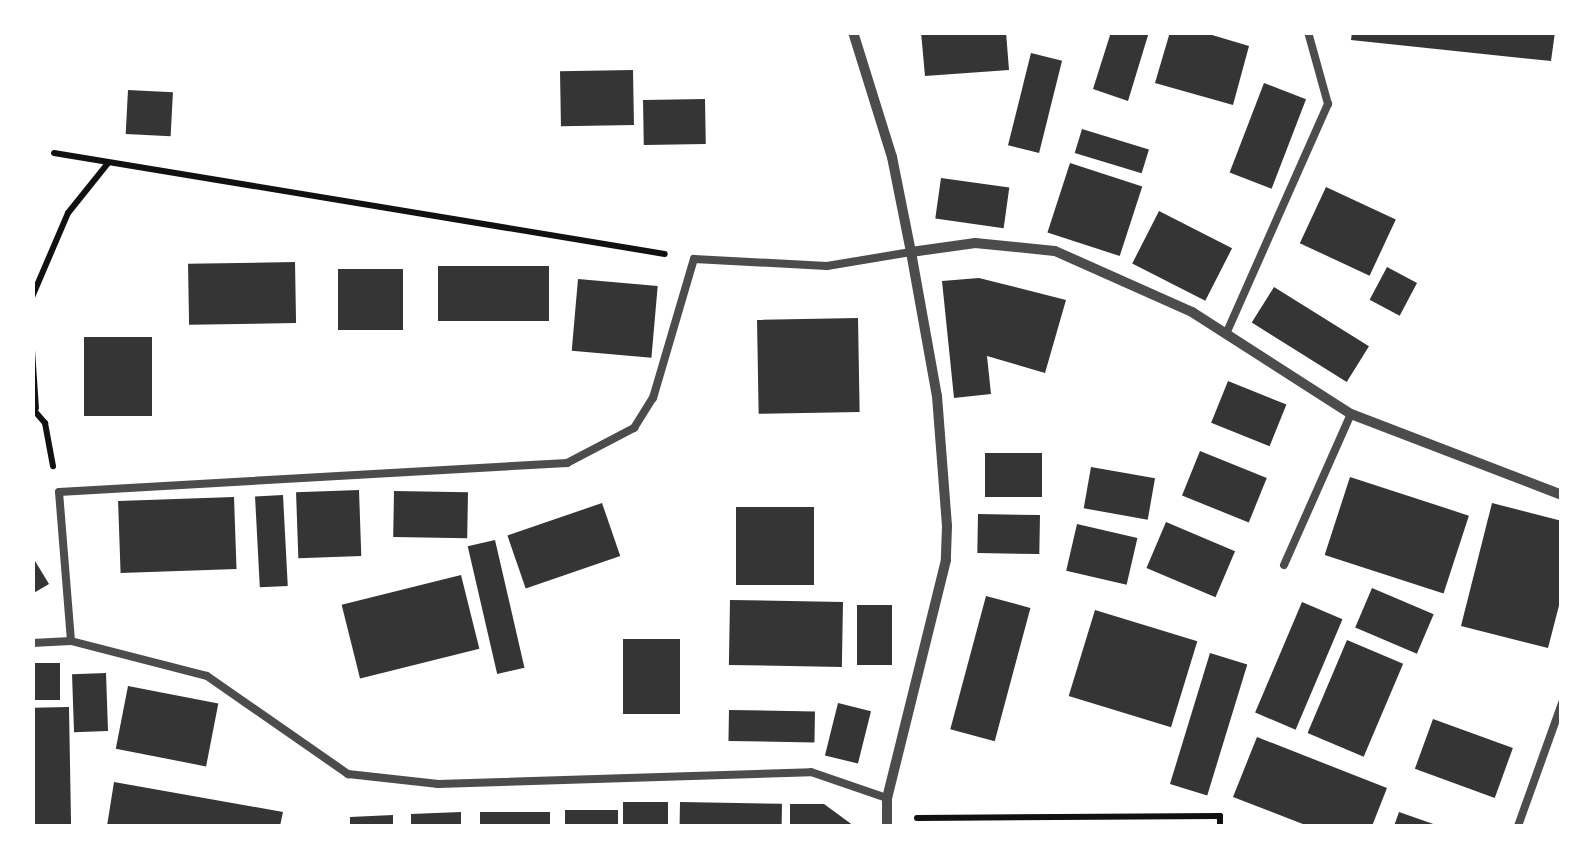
<!DOCTYPE html>
<html>
<head>
<meta charset="utf-8">
<style>
	body { margin:0 }
	#map { position:relative; width:1594px; height:859px; overflow:hidden; background:#fff; font-family:"Archivo Narrow",sans-serif }
	div>[style] { position:absolute }
	.building>* { inset:0; background:#353535; transform-origin:0 0 }
	.path>* { height:6px; margin:-3px; padding:0 3px; transform-origin:3px; border-radius:3px; background:#111 }
	.service>* { height:8px; margin:-4px; padding:0 4px; transform-origin:4px; border-radius:4px; background:#4c4c4c }
	.minor>* { height:10px; margin:-5px; padding:0 5px; transform-origin:5px; border-radius:5px; background:#4c4c4c }
	span { translate:-50% -50%; white-space:nowrap; text-align:center; line-height:1.15; -webkit-text-stroke:9px #fff; paint-order:stroke }
	.frame { position:absolute; inset:0; border:35px solid #fff; pointer-events:none }
</style>
</head>
<body>
<div id="map">
	<div class="building">
		<div style="clip-path:polygon(921px 32px,1006px 32px,1009px 70px,925px 76px)"></div>
		<div style="clip-path:polygon(1111px 32px,1149px 32px,1128px 101px,1093px 89px)"></div>
		<div style="clip-path:polygon(1170px 32px,1202px 32px,1249px 46px,1233px 105px,1155px 83px)"></div>
		<div style="clip-path:polygon(1352px 32px,1555px 32px,1551px 61px,1351px 40px)"></div>
		<div style="left:1031px;top:53px;width:32px;height:95px;rotate:14deg"></div>
		<div style="left:633px;top:70px;width:55px;height:73px;rotate:89deg"></div>
		<div style="left:1264px;top:83px;width:45px;height:96px;rotate:21deg"></div>
		<div style="left:128px;top:90px;width:45px;height:44px;rotate:3deg"></div>
		<div style="left:705px;top:99px;width:45px;height:62px;rotate:89deg"></div>
		<div style="left:1082px;top:129px;width:70px;height:25px;rotate:17deg"></div>
		<div style="left:1070px;top:163px;width:76px;height:73px;rotate:18deg"></div>
		<div style="left:941px;top:178px;width:69px;height:41px;rotate:8deg"></div>
		<div style="left:1326px;top:187px;width:77px;height:62px;rotate:25deg"></div>
		<div style="left:1159px;top:211px;width:82px;height:59px;rotate:27deg"></div>
		<div style="left:295px;top:262px;width:61px;height:107px;rotate:89deg"></div>
		<div style="left:438px;top:266px;width:111px;height:55px"></div>
		<div style="left:1387px;top:267px;width:34px;height:37px;rotate:28deg"></div>
		<div style="left:338px;top:269px;width:65px;height:61px"></div>
		<div style="clip-path:polygon(979px 278px,1066px 300px,1045px 373px,987px 356px,991px 394px,954px 398px,942px 281px)"></div>
		<div style="left:578px;top:279px;width:80px;height:72px;rotate:5deg"></div>
		<div style="left:1274px;top:287px;width:112px;height:42px;rotate:32deg"></div>
		<div style="left:858px;top:318px;width:94px;height:101px;rotate:89deg"></div>
		<div style="left:84px;top:337px;width:68px;height:79px"></div>
		<div style="left:1228px;top:381px;width:63px;height:45px;rotate:22deg"></div>
		<div style="left:1200px;top:451px;width:72px;height:48px;rotate:22deg"></div>
		<div style="left:985px;top:453px;width:57px;height:44px"></div>
		<div style="left:1091px;top:467px;width:65px;height:42px;rotate:10deg"></div>
		<div style="left:1350px;top:477px;width:125px;height:82px;rotate:18deg"></div>
		<div style="left:359px;top:490px;width:66px;height:63px;rotate:88deg"></div>
		<div style="left:394px;top:491px;width:74px;height:46px;rotate:1deg"></div>
		<div style="left:283px;top:495px;width:91px;height:28px;rotate:87deg"></div>
		<div style="left:234px;top:497px;width:72px;height:116px;rotate:88deg"></div>
		<div style="left:602px;top:503px;width:56px;height:100px;rotate:71deg"></div>
		<div style="clip-path:polygon(1492px 503px,1562px 521px,1562px 594px,1548px 648px,1461px 626px)"></div>
		<div style="left:736px;top:507px;width:78px;height:78px"></div>
		<div style="left:978px;top:514px;width:62px;height:39px;rotate:1deg"></div>
		<div style="left:1166px;top:522px;width:75px;height:50px;rotate:23deg"></div>
		<div style="left:1077px;top:524px;width:62px;height:48px;rotate:13deg"></div>
		<div style="left:495px;top:540px;width:131px;height:28px;rotate:77deg"></div>
		<div style="clip-path:polygon(32px 556px,49px 584px,32px 594px)"></div>
		<div style="left:461px;top:575px;width:76px;height:123px;rotate:76deg"></div>
		<div style="left:1372px;top:588px;width:67px;height:43px;rotate:23deg"></div>
		<div style="left:986px;top:596px;width:46px;height:138px;rotate:15deg"></div>
		<div style="left:730px;top:600px;width:113px;height:65px;rotate:1deg"></div>
		<div style="left:1302px;top:602px;width:44px;height:120px;rotate:23deg"></div>
		<div style="left:857px;top:605px;width:35px;height:60px"></div>
		<div style="left:1095px;top:610px;width:107px;height:90px;rotate:17deg"></div>
		<div style="left:623px;top:639px;width:57px;height:75px"></div>
		<div style="left:1347px;top:640px;width:61px;height:101px;rotate:23deg"></div>
		<div style="left:1210px;top:653px;width:39px;height:137px;rotate:17deg"></div>
		<div style="left:32px;top:663px;width:28px;height:37px"></div>
		<div style="left:106px;top:673px;width:58px;height:34px;rotate:88deg"></div>
		<div style="left:128px;top:686px;width:92px;height:64px;rotate:11deg"></div>
		<div style="left:838px;top:703px;width:34px;height:54px;rotate:14deg"></div>
		<div style="left:69px;top:707px;width:119px;height:37px;rotate:89deg"></div>
		<div style="left:729px;top:710px;width:86px;height:31px;rotate:1deg"></div>
		<div style="left:1433px;top:719px;width:85px;height:53px;rotate:20deg"></div>
		<div style="clip-path:polygon(1257px 737px,1387px 788px,1372px 826px,1308px 826px,1233px 797px)"></div>
		<div style="clip-path:polygon(114px 782px,283px 812px,280px 826px,107px 826px)"></div>
		<div style="left:623px;top:802px;width:45px;height:24px"></div>
		<div style="left:680px;top:802px;width:102px;height:24px;rotate:1deg"></div>
		<div style="clip-path:polygon(790px 804px,824px 804px,854px 826px,790px 826px)"></div>
		<div style="left:565px;top:810px;width:53px;height:16px"></div>
		<div style="clip-path:polygon(461px 812px,461px 826px,411px 826px,411px 814px)"></div>
		<div style="left:480px;top:812px;width:70px;height:14px"></div>
		<div style="clip-path:polygon(1399px 812px,1439px 826px,1394px 826px)"></div>
		<div style="clip-path:polygon(393px 815px,393px 826px,350px 826px,350px 817px)"></div>
	</div>
	<div class="path">
		<div style="left:54px;top:153px;width:619px;rotate:9.39deg"></div>
		<div style="left:32px;top:297px;width:91px;rotate:-66.8deg"></div>
		<div style="left:68px;top:213px;width:64px;rotate:-51.3deg"></div>
		<div style="left:32px;top:350px;width:58px;rotate:86.1deg"></div>
		<div style="left:32px;top:408px;width:20px;rotate:49deg"></div>
		<div style="left:45px;top:423px;width:44px;rotate:79.5deg"></div>
		<div style="left:917px;top:818px;width:303px;rotate:-0.4deg"></div>
		<div style="left:1220px;top:816px;width:10px;rotate:90deg"></div>
	</div>
	<div class="service">
		<div style="left:1226px;top:334px;width:252px;rotate:-66.1deg"></div>
		<div style="left:1328px;top:104px;width:75px;rotate:-105.5deg"></div>
		<div style="left:1284px;top:565px;width:165px;rotate:-66.1deg"></div>
		<div style="left:71px;top:641px;width:149px;rotate:-94.6deg"></div>
		<div style="left:59px;top:492px;width:509px;rotate:-3.27deg"></div>
		<div style="left:567px;top:463px;width:76px;rotate:-27.6deg"></div>
		<div style="left:634px;top:428px;width:36px;rotate:-58deg"></div>
		<div style="left:653px;top:398px;width:145px;rotate:-73.6deg"></div>
		<div style="left:694px;top:259px;width:133px;rotate:3deg"></div>
		<div style="left:827px;top:266px;width:85px;rotate:-9.5deg"></div>
		<div style="left:32px;top:643px;width:39px;rotate:-3deg"></div>
		<div style="left:71px;top:641px;width:140px;rotate:14.4deg"></div>
		<div style="left:207px;top:676px;width:172px;rotate:34.8deg"></div>
		<div style="left:348px;top:774px;width:91px;rotate:6.3deg"></div>
		<div style="left:438px;top:784px;width:373px;rotate:-1.8deg"></div>
		<div style="left:811px;top:772px;width:80px;rotate:18.9deg"></div>
		<div style="left:1518px;top:826px;width:131px;rotate:-70.3deg"></div>
	</div>
	<div class="minor">
		<div style="left:853px;top:32px;width:131px;rotate:72.7deg"></div>
		<div style="left:892px;top:157px;width:97px;rotate:78.7deg"></div>
		<div style="left:911px;top:252px;width:146px;rotate:79.8deg"></div>
		<div style="left:937px;top:396px;width:130px;rotate:85.6deg"></div>
		<div style="left:947px;top:526px;width:34px;rotate:92deg"></div>
		<div style="left:946px;top:560px;width:245px;rotate:103.9deg"></div>
		<div style="left:887px;top:798px;width:28px;rotate:90deg"></div>
		<div style="left:911px;top:252px;width:65px;rotate:-8deg"></div>
		<div style="left:975px;top:243px;width:80px;rotate:5.7deg"></div>
		<div style="left:1055px;top:251px;width:150px;rotate:24deg"></div>
		<div style="left:1192px;top:312px;width:189px;rotate:32.7deg"></div>
		<div style="left:1351px;top:414px;width:226px;rotate:21deg"></div>
	</div>
	<div class="frame"></div>
</div>
</body>
</html>
